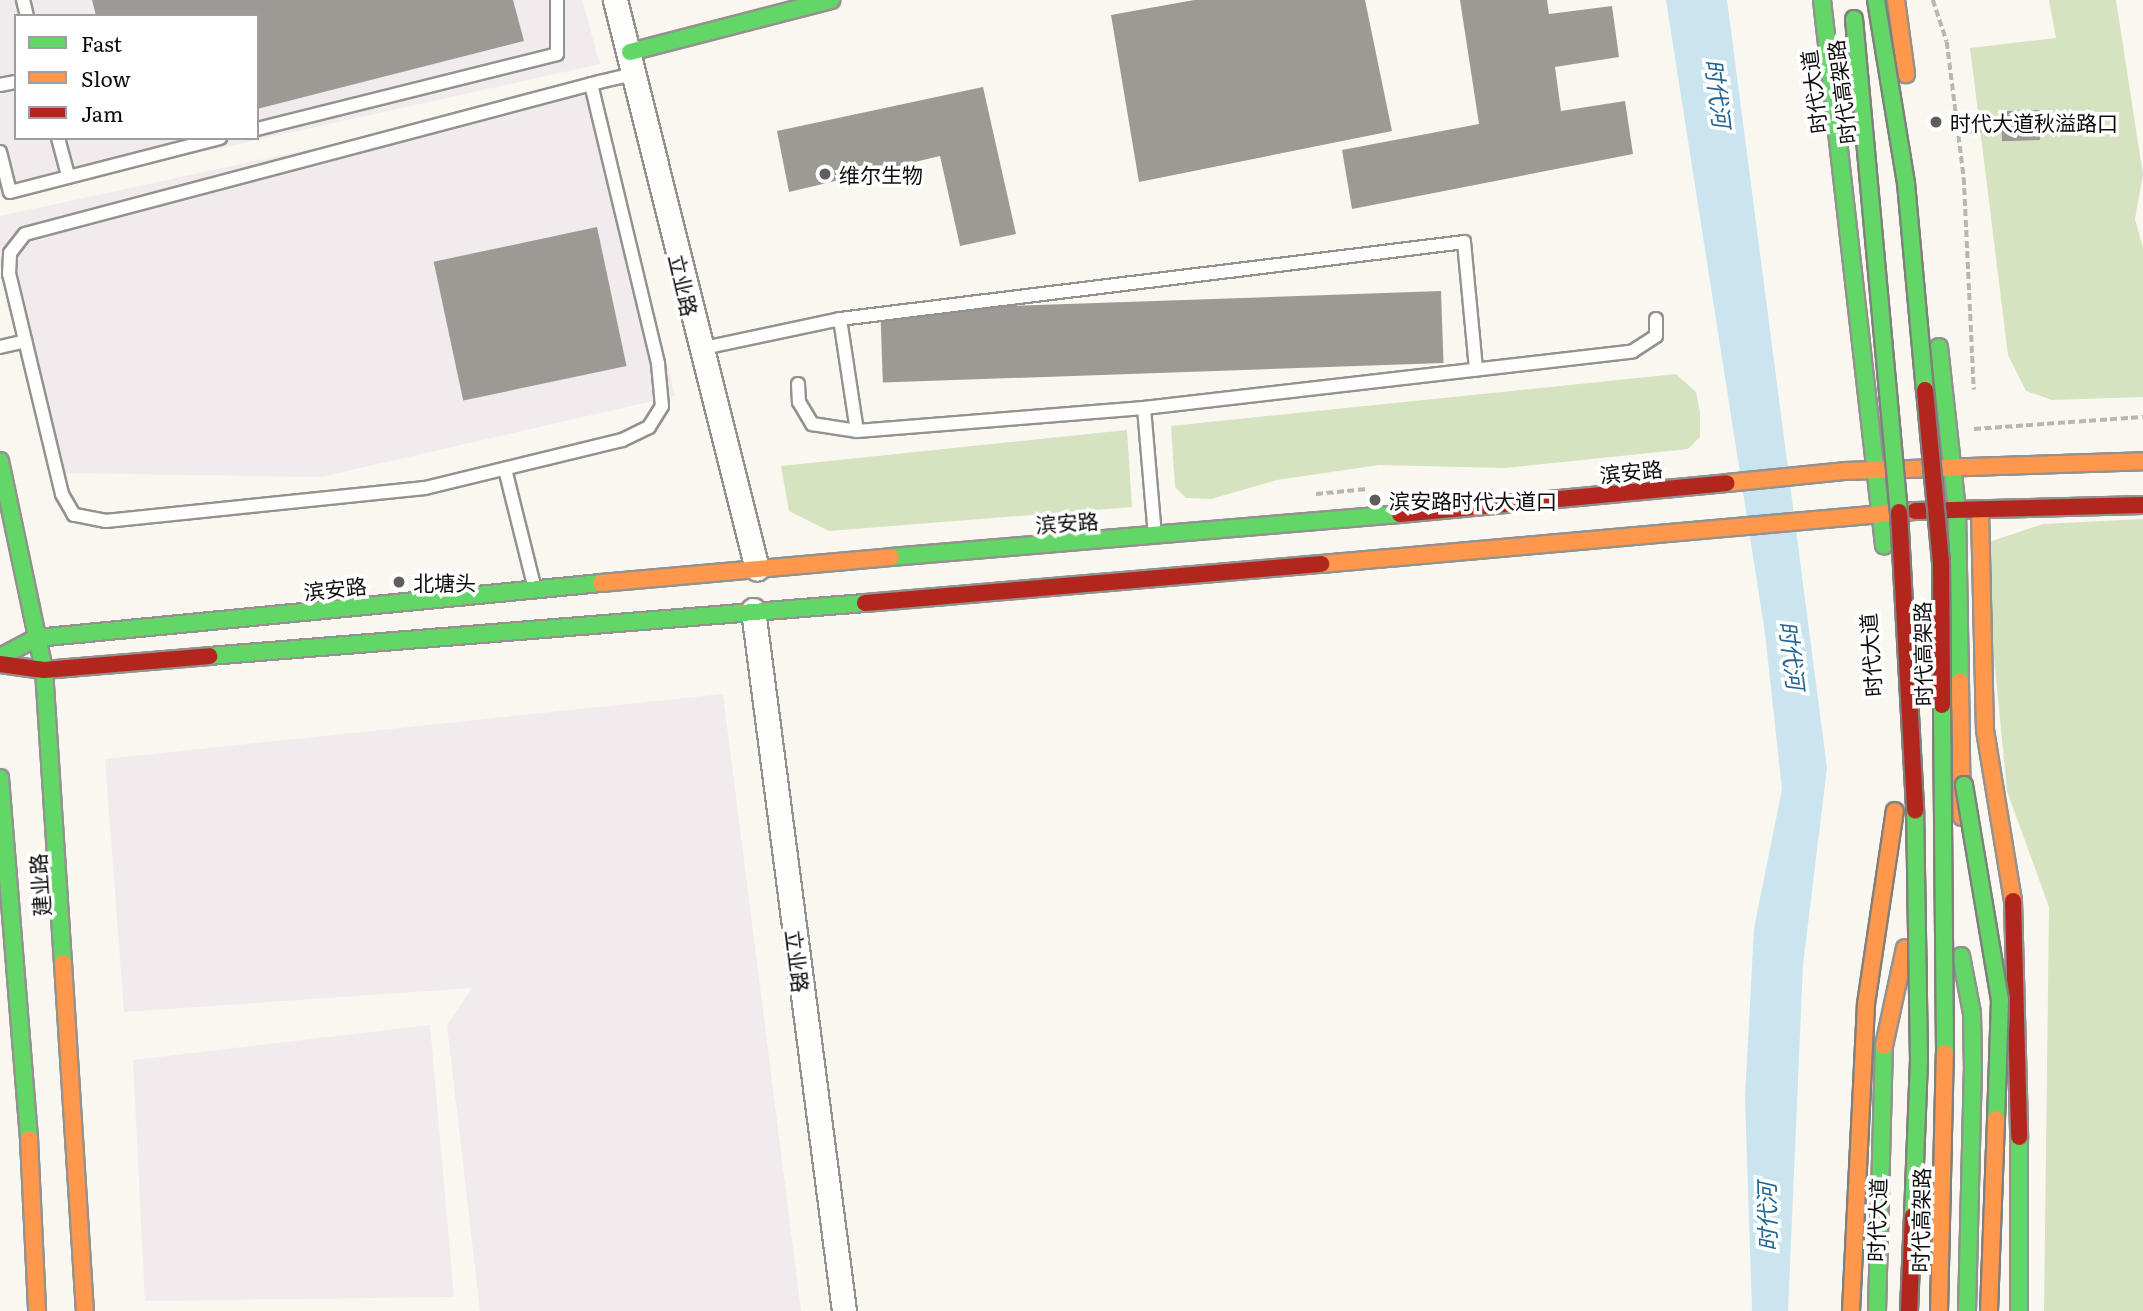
<!DOCTYPE html>
<html>
<head>
<meta charset="utf-8">
<style>
	body { margin:0 }
	#map { position:relative; width:2143px; height:1311px; overflow:hidden; background:#faf7f0; font-family:Literata,"Noto Sans SC",serif }
	div>[style] { position:absolute }
	.industrial>* { inset:0; background:#f1ebed }
	.forest>* { inset:0; background:#d5e3c1 }
	.water>* { inset:0; background:#cae5f0 }
	.building>* { inset:0; background:#9d9a96; transform-origin:0 0 }
	.path>* { height:3.5px; margin-top:-1.75px; transform-origin:0; background:repeating-linear-gradient(90deg,#b7b6b5 0 7px,transparent 0 10.5px) }
	.roads { filter:drop-shadow(2px 0 #93928f) drop-shadow(-2px 0 #93928f) drop-shadow(0 2px #93928f) drop-shadow(0 -2px #93928f) }
	.lane>* { height:12px; margin:-6px; padding:0 6px; transform-origin:6px; border-radius:6px; background:#fefefd }
	.street>* { height:23px; margin:-11.5px; padding:0 11.5px; transform-origin:11.5px; border-radius:11.5px; background:#fefefd }
	.fast>* { height:16px; margin:-8px; padding:0 8px; transform-origin:8px; border-radius:8px; background:#63d668 }
	.slow>* { height:16px; margin:-8px; padding:0 8px; transform-origin:8px; border-radius:8px; background:#ff974d }
	.jam>* { height:16px; margin:-8px; padding:0 8px; transform-origin:8px; border-radius:8px; background:#b3261e }
	.bridges { filter:drop-shadow(2px 0 #807f7c) drop-shadow(-2px 0 #807f7c) drop-shadow(0 2px #807f7c) drop-shadow(0 -2px #807f7c) }
	.fast-bridge>* { height:16px; margin:-8px; padding:0 8px; transform-origin:8px; border-radius:8px; background:#63d668 }
	.slow-bridge>* { height:16px; margin:-8px; padding:0 8px; transform-origin:8px; border-radius:8px; background:#ff974d }
	.jam-bridge>* { height:16px; margin:-8px; padding:0 8px; transform-origin:8px; border-radius:8px; background:#b3261e }
	.dots>* { width:19px; height:19px; translate:-50% -50%; box-sizing:border-box; border:4px solid #fff; border-radius:50% }
	span { translate:-50% -50%; white-space:nowrap; text-align:center; line-height:1.15; -webkit-text-stroke:7px #fff; paint-order:stroke }
	.street-label { font-size:21px; color:#0c0c0c }
	.poi-label { font-size:21px; color:#0c0c0c }
	.left { translate:0 -50%; text-align:left }
	.water-label { font-size:23px; color:#226691; font-style:italic }
	.legend { position:absolute; left:14px; top:14px; width:245px; height:126px; box-sizing:border-box; background:#fff; border:2px solid #9e9e9e; margin:0; padding:9px 12px; list-style:none; font-size:21px; color:#0c0c0c }
	.legend li { display:flex; align-items:center; gap:14px; height:35px }
	.legend b { width:35px; border:2px solid #9e9e9e }
</style>
</head>
<body>
<div id="map">
	<div class="industrial">
		<div style="clip-path:polygon(evenodd,0 0,582px 0,600px 64px,0 197px,0 0,16px 16px,257px 16px,257px 138px,16px 138px,16px 16px)"></div>
		<div style="clip-path:polygon(599px 87px,675px 396px,321px 477px,58px 473px,0 265px,0 216px)"></div>
		<div style="clip-path:polygon(723px 694px,801px 1311px,480px 1311px,447px 1025px,472px 988px,124px 1012px,105px 759px)"></div>
		<div style="clip-path:polygon(430px 1025px,454px 1297px,145px 1301px,133px 1060px)"></div>
	</div>
	<div class="forest">
		<div style="clip-path:polygon(2049px 0,2116px 0,2143px 175px,2135px 219px,2143px 248px,2143px 397px,2052px 400px,2026px 391px,2008px 355px,1970px 48px,2056px 38px)"></div>
		<div style="clip-path:polygon(1676px 374px,1696px 392px,1700px 412px,1700px 437px,1688px 449px,1504px 468px,1379px 465px,1277px 480px,1211px 499px,1186px 498px,1175px 487px,1171px 426px)"></div>
		<div style="clip-path:polygon(1127px 430px,1132px 507px,829px 531px,789px 511px,781px 466px)"></div>
		<div style="clip-path:polygon(2143px 519px,2143px 1311px,2044px 1311px,2049px 907px,2007px 791px,1983px 544px,2043px 524px)"></div>
	</div>
	<div class="water">
		<div style="clip-path:polygon(1666px 0,1727px 0,1827px 768px,1803px 965px,1788px 1311px,1752px 1311px,1745px 1098px,1754px 928px,1782px 789px,1765px 633px)"></div>
	</div>
	<div class="building">
		<div style="clip-path:polygon(92px 0,513px 0,524px 41px,257px 109px,257px 16px,96px 16px)"></div>
		<div style="clip-path:polygon(1194px 0,1365px 0,1392px 131px,1139px 182px,1111px 15px)"></div>
		<div style="clip-path:polygon(1460px 0,1547px 0,1549px 14px,1612px 6px,1619px 57px,1555px 67px,1561px 111px,1625px 101px,1633px 154px,1352px 209px,1342px 150px,1479px 124px)"></div>
		<div style="clip-path:polygon(983px 87px,1016px 234px,960px 246px,940px 156px,789px 192px,777px 131px)"></div>
		<div style="left:2039px;top:110px;width:30px;height:38px;rotate:88deg"></div>
		<div style="left:597px;top:227px;width:142px;height:167px;rotate:78deg"></div>
		<div style="left:1441px;top:291px;width:72px;height:561px;rotate:88deg"></div>
	</div>
	<div class="path">
		<div style="left:1933px;top:0;width:44px;rotate:71.6deg"></div>
		<div style="left:1947px;top:42px;width:137px;rotate:82.9deg"></div>
		<div style="left:1964px;top:178px;width:212px;rotate:87.3deg"></div>
		<div style="left:1965px;top:133px;width:37px;rotate:-8deg"></div>
		<div style="left:1974px;top:429px;width:169px;rotate:-4.1deg"></div>
		<div style="left:1316px;top:494px;width:51px;rotate:-5.6deg"></div>
	</div>
	<div class="roads">
		<div class="lane">
			<div style="left:23px;top:0;width:16px;rotate:76deg"></div>
			<div style="left:591px;top:84px;width:288px;rotate:76.5deg"></div>
			<div style="left:658px;top:364px;width:42px;rotate:84.6deg"></div>
			<div style="left:662px;top:406px;width:25px;rotate:122deg"></div>
			<div style="left:649px;top:427px;width:30px;rotate:154deg"></div>
			<div style="left:622px;top:440px;width:203px;rotate:166.3deg"></div>
			<div style="left:425px;top:488px;width:321px;rotate:174.1deg"></div>
			<div style="left:106px;top:521px;width:33px;rotate:-169deg"></div>
			<div style="left:74px;top:515px;width:24px;rotate:-120deg"></div>
			<div style="left:62px;top:494px;width:226px;rotate:-103.5deg"></div>
			<div style="left:9px;top:274px;width:21px;rotate:-87deg"></div>
			<div style="left:10px;top:253px;width:24px;rotate:-52deg"></div>
			<div style="left:25px;top:234px;width:594px;rotate:-14.83deg"></div>
			<div style="left:599px;top:82px;width:37px;rotate:-13deg"></div>
			<div style="left:0;top:85px;width:16px;rotate:-11deg"></div>
			<div style="left:257px;top:129px;width:309px;rotate:-14deg"></div>
			<div style="left:557px;top:54px;width:54px;rotate:-90deg"></div>
			<div style="left:58px;top:138px;width:39px;rotate:75deg"></div>
			<div style="left:0;top:152px;width:41px;rotate:76deg"></div>
			<div style="left:10px;top:192px;width:217px;rotate:-14.4deg"></div>
			<div style="left:840px;top:319px;width:113px;rotate:81.4deg"></div>
			<div style="left:0;top:347px;width:26px;rotate:-13deg"></div>
			<div style="left:699px;top:349px;width:144px;rotate:-12deg"></div>
			<div style="left:840px;top:319px;width:629px;rotate:-7.03deg"></div>
			<div style="left:1464px;top:242px;width:128px;rotate:84.6deg"></div>
			<div style="left:798px;top:384px;width:18px;rotate:87deg"></div>
			<div style="left:799px;top:402px;width:26px;rotate:59deg"></div>
			<div style="left:812px;top:424px;width:46px;rotate:8.8deg"></div>
			<div style="left:857px;top:431px;width:288px;rotate:-4.6deg"></div>
			<div style="left:1144px;top:408px;width:492px;rotate:-6.6deg"></div>
			<div style="left:1633px;top:351px;width:27px;rotate:-33deg"></div>
			<div style="left:1656px;top:336px;width:17px;rotate:-90deg"></div>
			<div style="left:1144px;top:408px;width:128px;rotate:85.1deg"></div>
			<div style="left:505px;top:469px;width:124px;rotate:76deg"></div>
		</div>
		<div class="street">
			<div style="left:615px;top:0;width:586px;rotate:75.99deg"></div>
			<div style="left:753px;top:610px;width:707px;rotate:82.6deg"></div>
		</div>
		<div class="fast">
			<div style="left:1822px;top:0;width:549px;rotate:83.51deg"></div>
			<div style="left:630px;top:52px;width:208px;rotate:-14.5deg"></div>
			<div style="left:1939px;top:347px;width:165px;rotate:83.7deg"></div>
			<div style="left:1957px;top:511px;width:170px;rotate:89deg"></div>
			<div style="left:0;top:461px;width:214px;rotate:78.1deg"></div>
			<div style="left:44px;top:670px;width:294px;rotate:86.3deg"></div>
			<div style="left:891px;top:557px;width:511px;rotate:-4.83deg"></div>
			<div style="left:209px;top:656px;width:658px;rotate:-4.62deg"></div>
			<div style="left:0;top:657px;width:41px;rotate:-27.8deg"></div>
			<div style="left:36px;top:638px;width:568px;rotate:-5.56deg"></div>
			<div style="left:0;top:778px;width:362px;rotate:85.4deg"></div>
			<div style="left:1961px;top:956px;width:58px;rotate:79.1deg"></div>
			<div style="left:1972px;top:1013px;width:57px;rotate:89deg"></div>
			<div style="left:2019px;top:1137px;width:174px;rotate:90deg"></div>
			<div style="left:1877px;top:1311px;width:265px;rotate:-88.5deg"></div>
			<div style="left:1967px;top:1311px;width:241px;rotate:-88.6deg"></div>
		</div>
		<div class="slow">
			<div style="left:1896px;top:0;width:75px;rotate:82.3deg"></div>
			<div style="left:1727px;top:483px;width:120px;rotate:-5.8deg"></div>
			<div style="left:1846px;top:471px;width:297px;rotate:-1.9deg"></div>
			<div style="left:1980px;top:511px;width:219px;rotate:88.7deg"></div>
			<div style="left:1985px;top:730px;width:173px;rotate:80.7deg"></div>
			<div style="left:1321px;top:564px;width:596px;rotate:-5.1deg"></div>
			<div style="left:601px;top:583px;width:291px;rotate:-5.1deg"></div>
			<div style="left:1960px;top:681px;width:136px;rotate:89.2deg"></div>
			<div style="left:63px;top:963px;width:349px;rotate:86.4deg"></div>
			<div style="left:1884px;top:1046px;width:100px;rotate:-77.9deg"></div>
			<div style="left:29px;top:1139px;width:172px;rotate:87.3deg"></div>
		</div>
		<div class="jam">
			<div style="left:1915px;top:511px;width:228px;rotate:-1.5deg"></div>
			<div style="left:1400px;top:514px;width:328px;rotate:-5.4deg"></div>
			<div style="left:865px;top:603px;width:458px;rotate:-4.9deg"></div>
			<div style="left:0;top:664px;width:44px;rotate:7.8deg"></div>
			<div style="left:44px;top:670px;width:166px;rotate:-4.8deg"></div>
			<div style="left:2013px;top:901px;width:236px;rotate:88.5deg"></div>
		</div>
	</div>
	<div class="bridges">
		<div class="fast-bridge">
			<div style="left:1876px;top:0;width:185px;rotate:80.7deg"></div>
			<div style="left:1906px;top:183px;width:208px;rotate:84.8deg"></div>
			<div style="left:1854px;top:19px;width:495px;rotate:84.8deg"></div>
			<div style="left:1942px;top:705px;width:348px;rotate:89.5deg"></div>
			<div style="left:1964px;top:785px;width:218px;rotate:80.5deg"></div>
			<div style="left:2000px;top:1000px;width:119px;rotate:91.9deg"></div>
			<div style="left:1913px;top:1216px;width:156px;rotate:-87.8deg"></div>
			<div style="left:1919px;top:1060px;width:249px;rotate:-90.9deg"></div>
		</div>
		<div class="slow-bridge">
			<div style="left:1851px;top:1311px;width:307px;rotate:-87.2deg"></div>
			<div style="left:1866px;top:1004px;width:195px;rotate:-81.5deg"></div>
			<div style="left:1939px;top:1311px;width:258px;rotate:-88.7deg"></div>
			<div style="left:1989px;top:1311px;width:192px;rotate:-87.9deg"></div>
		</div>
		<div class="jam-bridge">
			<div style="left:1925px;top:390px;width:172px;rotate:84.7deg"></div>
			<div style="left:1941px;top:561px;width:144px;rotate:89.6deg"></div>
			<div style="left:1899px;top:512px;width:299px;rotate:86.9deg"></div>
			<div style="left:1909px;top:1311px;width:95px;rotate:-87.6deg"></div>
		</div>
	</div>
	<div class="dots">
		<div style="left:1936px;top:122px;background:#5f5e5c"></div>
		<div style="left:825px;top:174px;background:#5f5e5c"></div>
		<div style="left:1375px;top:500px;background:#5f5e5c"></div>
		<div style="left:399px;top:582px;background:#5f5e5c"></div>
	</div>
	<div class="street-label">
		<span style="left:1813px;top:92px;rotate:-97deg">时代大道</span>
		<span style="left:1841px;top:92px;rotate:-97deg">时代高架路</span>
		<span style="left:684px;top:285px;rotate:77deg">立业路</span>
		<span style="left:1631px;top:471px;rotate:-6deg">滨安路</span>
		<span style="left:1067px;top:522px;rotate:-4deg">滨安路</span>
		<span style="left:335px;top:588px;rotate:-6deg">滨安路</span>
		<span style="left:1922px;top:654px;rotate:-91deg">时代高架路</span>
		<span style="left:1870px;top:655px;rotate:-94deg">时代大道</span>
		<span style="left:39px;top:885px;rotate:-94deg">建业路</span>
		<span style="left:798px;top:961px;rotate:83deg">立业路</span>
		<span style="left:1876px;top:1220px;rotate:-88deg">时代大道</span>
		<span style="left:1920px;top:1220px;rotate:-89deg">时代高架路</span>
	</div>
	<div class="poi-label">
		<span class="left" style="left:1950px;top:122px">时代大道秋溢路口</span>
		<span class="left" style="left:839px;top:174px">维尔生物</span>
		<span class="left" style="left:1389px;top:500px">滨安路时代大道口</span>
		<span class="left" style="left:413px;top:582px">北塘头</span>
	</div>
	<div class="water-label">
		<span style="left:1719px;top:93px;rotate:83deg">时代河</span>
		<span style="left:1793px;top:655px;rotate:83deg">时代河</span>
		<span style="left:1766px;top:1217px;rotate:-91deg">时代河</span>
	</div>
	<ul class="legend">
	<li><b style="height:9px;background:#63d668"></b>Fast</li>
	<li><b style="height:9px;background:#ff974d"></b>Slow</li>
	<li><b style="height:9px;background:#b3261e"></b>Jam</li>
	</ul>
</div>
</body>
</html>
